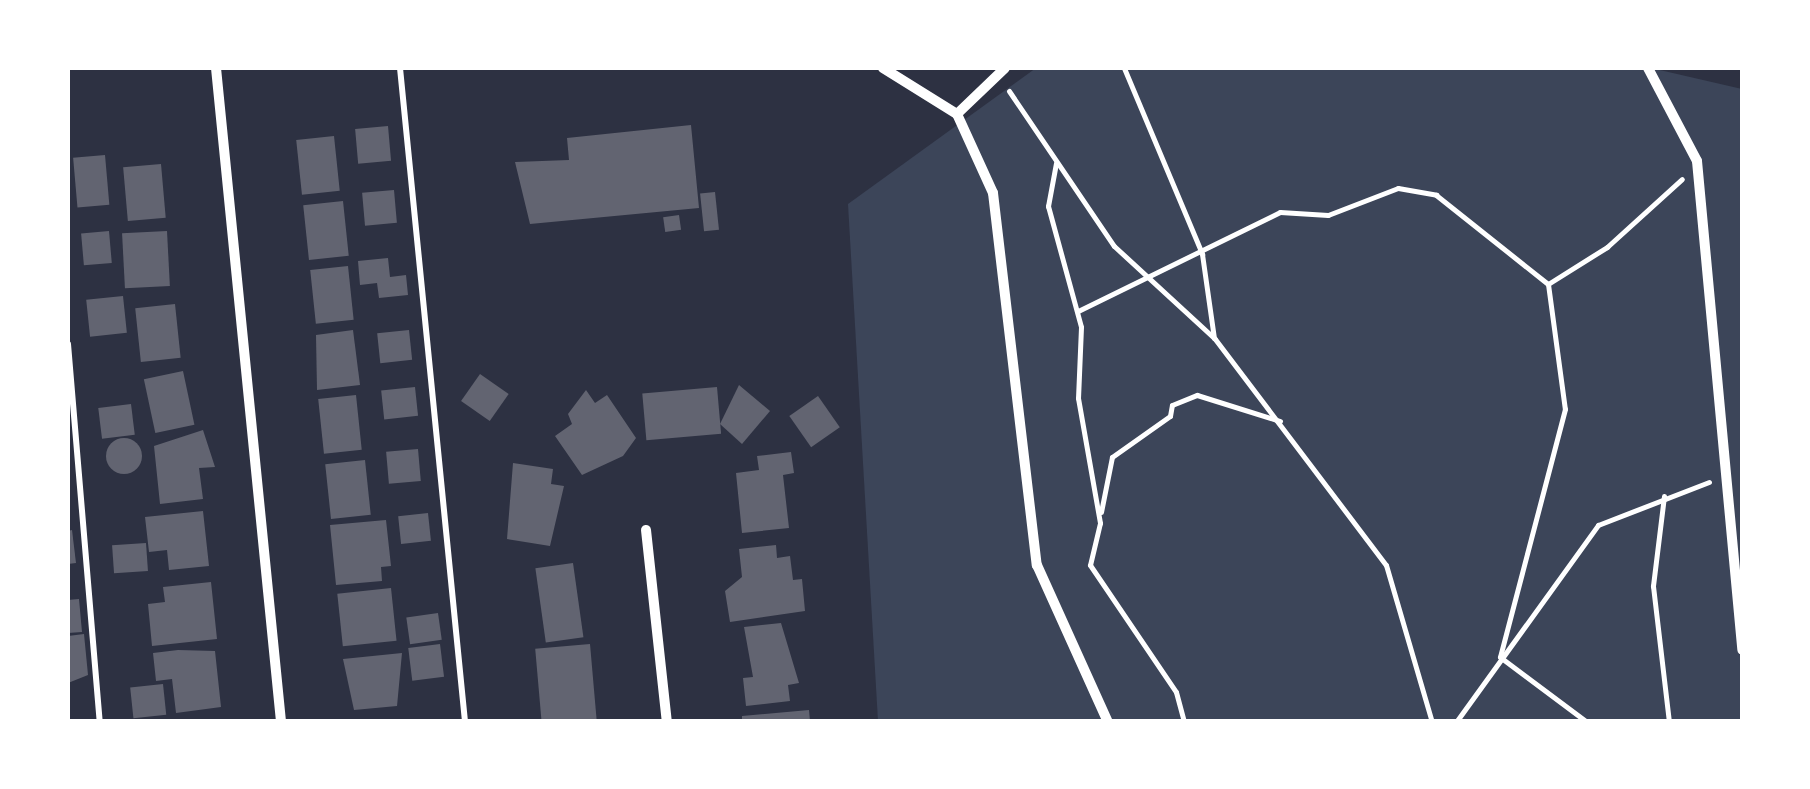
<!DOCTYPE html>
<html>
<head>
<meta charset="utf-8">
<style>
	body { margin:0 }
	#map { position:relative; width:1810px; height:789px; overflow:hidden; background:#2d3142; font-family:Poppins,sans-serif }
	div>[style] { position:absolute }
	.green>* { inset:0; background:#3c4559 }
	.building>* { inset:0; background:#626471; transform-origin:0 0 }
	.round { border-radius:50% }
	.path>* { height:5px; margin:-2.5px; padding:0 2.5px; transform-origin:2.5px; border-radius:2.5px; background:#fff }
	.service>* { height:6px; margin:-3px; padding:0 3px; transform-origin:3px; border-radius:3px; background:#fff }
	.minor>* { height:10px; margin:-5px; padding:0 5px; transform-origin:5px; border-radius:5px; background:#fff }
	span { translate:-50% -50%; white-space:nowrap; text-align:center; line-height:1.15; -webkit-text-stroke:10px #fff; paint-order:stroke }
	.frame { position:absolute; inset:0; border:70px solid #fff; pointer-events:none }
</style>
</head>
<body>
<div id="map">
	<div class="green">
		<div style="clip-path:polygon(1036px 68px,1651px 68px,1742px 89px,1742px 721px,878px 721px,848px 204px)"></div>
	</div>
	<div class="building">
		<div style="clip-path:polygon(691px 125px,699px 208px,530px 224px,515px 162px,569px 160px,567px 138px)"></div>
		<div style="left:388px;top:126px;width:35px;height:33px;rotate:85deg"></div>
		<div style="left:334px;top:136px;width:55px;height:38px;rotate:84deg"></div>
		<div style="left:105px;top:155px;width:50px;height:32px;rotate:85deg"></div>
		<div style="left:161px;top:164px;width:54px;height:38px;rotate:85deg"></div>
		<div style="left:394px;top:190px;width:33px;height:32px;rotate:85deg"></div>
		<div style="left:715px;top:192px;width:38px;height:15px;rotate:84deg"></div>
		<div style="left:343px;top:201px;width:55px;height:40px;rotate:84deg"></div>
		<div style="left:679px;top:215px;width:15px;height:16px;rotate:82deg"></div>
		<div style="left:109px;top:231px;width:32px;height:28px;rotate:85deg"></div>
		<div style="left:167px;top:231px;width:55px;height:45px;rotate:87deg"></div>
		<div style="clip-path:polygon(388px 258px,390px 277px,406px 275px,408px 295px,379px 298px,377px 283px,360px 285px,358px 261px)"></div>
		<div style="left:348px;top:266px;width:54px;height:38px;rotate:84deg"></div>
		<div style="left:123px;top:296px;width:37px;height:37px;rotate:84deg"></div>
		<div style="left:175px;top:304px;width:54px;height:40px;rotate:84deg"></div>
		<div style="clip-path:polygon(353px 330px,360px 385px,317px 390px,316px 335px)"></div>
		<div style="left:409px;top:330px;width:30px;height:32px;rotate:84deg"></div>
		<div style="left:183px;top:371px;width:55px;height:40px;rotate:78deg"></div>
		<div style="left:480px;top:374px;width:35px;height:33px;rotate:35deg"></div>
		<div style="clip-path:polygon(739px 385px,770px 411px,742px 444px,720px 424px)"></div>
		<div style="left:415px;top:387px;width:29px;height:34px;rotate:84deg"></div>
		<div style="left:717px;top:387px;width:47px;height:75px;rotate:85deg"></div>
		<div style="clip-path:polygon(586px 390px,595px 403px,607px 395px,636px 438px,623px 456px,582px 475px,555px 436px,572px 424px,568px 414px)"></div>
		<div style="left:356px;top:395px;width:55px;height:38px;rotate:84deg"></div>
		<div style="left:818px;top:396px;width:38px;height:35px;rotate:55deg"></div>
		<div style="left:131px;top:404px;width:31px;height:33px;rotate:83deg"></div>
		<div style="clip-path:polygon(203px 430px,215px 467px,199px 468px,203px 499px,160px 504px,154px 446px)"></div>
		<div class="round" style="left:106px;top:438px;width:36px;height:36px"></div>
		<div style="left:418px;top:449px;width:32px;height:32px;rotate:85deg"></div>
		<div style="clip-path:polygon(791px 452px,794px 473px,783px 475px,789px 528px,742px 533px,736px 473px,759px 470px,757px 456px)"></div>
		<div style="left:365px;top:460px;width:55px;height:40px;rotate:84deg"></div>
		<div style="clip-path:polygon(513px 463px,553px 469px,551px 484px,564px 486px,550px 546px,507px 539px)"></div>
		<div style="clip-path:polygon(203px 511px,209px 566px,169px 570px,167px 550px,149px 552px,145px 517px)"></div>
		<div style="left:428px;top:513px;width:28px;height:30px;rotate:84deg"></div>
		<div style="clip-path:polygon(386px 520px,391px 566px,381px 567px,382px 581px,336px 585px,330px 525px)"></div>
		<div style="clip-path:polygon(72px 530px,76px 563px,68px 564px,68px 531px)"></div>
		<div style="left:146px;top:543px;width:28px;height:34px;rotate:86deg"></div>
		<div style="clip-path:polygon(776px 545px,777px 558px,790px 556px,793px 580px,802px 579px,805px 611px,730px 622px,725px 591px,742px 577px,739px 549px)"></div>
		<div style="left:573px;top:563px;width:75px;height:38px;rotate:82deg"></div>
		<div style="clip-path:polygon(211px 582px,217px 639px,152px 646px,148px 604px,165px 602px,163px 587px)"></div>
		<div style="left:391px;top:588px;width:53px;height:54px;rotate:84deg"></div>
		<div style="clip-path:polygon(79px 599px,82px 632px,68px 633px,68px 600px)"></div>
		<div style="left:438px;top:613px;width:27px;height:32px;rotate:82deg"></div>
		<div style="clip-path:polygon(781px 623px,799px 683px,788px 685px,790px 701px,746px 706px,743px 678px,753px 677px,744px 627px)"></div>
		<div style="clip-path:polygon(84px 634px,88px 675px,68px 683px,68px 636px)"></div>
		<div style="left:440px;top:644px;width:33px;height:32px;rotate:83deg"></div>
		<div style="left:590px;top:644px;width:77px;height:55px;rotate:85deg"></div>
		<div style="clip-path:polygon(178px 650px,215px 651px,221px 707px,176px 713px,172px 679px,156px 681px,153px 653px)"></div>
		<div style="clip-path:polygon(402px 653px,397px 706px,354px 710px,343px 659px)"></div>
		<div style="left:163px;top:684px;width:31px;height:33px;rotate:84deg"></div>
		<div style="clip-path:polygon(809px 710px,810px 721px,742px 721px,742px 716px)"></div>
	</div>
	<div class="path">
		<div style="left:1124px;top:68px;width:202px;rotate:67.2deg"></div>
		<div style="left:1202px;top:254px;width:85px;rotate:81.9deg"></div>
		<div style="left:1009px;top:91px;width:187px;rotate:55.9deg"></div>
		<div style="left:1114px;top:246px;width:137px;rotate:42.6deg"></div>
		<div style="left:1215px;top:339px;width:283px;rotate:52.9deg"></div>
		<div style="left:1386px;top:565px;width:164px;rotate:73.7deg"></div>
		<div style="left:1056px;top:163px;width:44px;rotate:100.5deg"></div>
		<div style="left:1048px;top:206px;width:125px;rotate:74.7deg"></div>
		<div style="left:1081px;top:327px;width:71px;rotate:92.4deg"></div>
		<div style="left:1078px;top:398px;width:127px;rotate:80deg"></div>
		<div style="left:1100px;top:523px;width:43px;rotate:103.4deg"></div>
		<div style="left:1090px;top:565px;width:153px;rotate:55.9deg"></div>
		<div style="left:1176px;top:692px;width:31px;rotate:75deg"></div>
		<div style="left:1548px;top:284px;width:70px;rotate:-32.1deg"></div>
		<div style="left:1607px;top:247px;width:101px;rotate:-42.2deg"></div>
		<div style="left:1078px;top:311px;width:225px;rotate:-26.1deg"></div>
		<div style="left:1280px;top:212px;width:48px;rotate:3.6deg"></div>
		<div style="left:1328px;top:215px;width:75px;rotate:-21.1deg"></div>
		<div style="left:1398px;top:188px;width:39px;rotate:10deg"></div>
		<div style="left:1436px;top:195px;width:143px;rotate:38.5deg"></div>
		<div style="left:1548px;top:284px;width:126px;rotate:82.3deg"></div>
		<div style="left:1565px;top:409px;width:256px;rotate:104.7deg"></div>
		<div style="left:1500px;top:657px;width:109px;rotate:36.8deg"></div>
		<div style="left:1664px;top:496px;width:91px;rotate:97deg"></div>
		<div style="left:1653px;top:586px;width:137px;rotate:83.3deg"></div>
		<div style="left:1101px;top:512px;width:56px;rotate:-78.7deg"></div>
		<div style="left:1112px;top:457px;width:71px;rotate:-35.3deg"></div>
		<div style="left:1170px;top:416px;width:11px;rotate:-80deg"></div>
		<div style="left:1172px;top:405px;width:27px;rotate:-22deg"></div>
		<div style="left:1197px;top:395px;width:87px;rotate:17.4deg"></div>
		<div style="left:1456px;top:722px;width:243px;rotate:-54.2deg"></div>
		<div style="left:1598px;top:525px;width:119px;rotate:-21.2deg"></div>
	</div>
	<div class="service">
		<div style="left:400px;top:68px;width:657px;rotate:84.32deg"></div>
		<div style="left:68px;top:344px;width:379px;rotate:85.2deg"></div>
	</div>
	<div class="minor">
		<div style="left:216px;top:68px;width:657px;rotate:84.32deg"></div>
		<div style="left:883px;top:68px;width:87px;rotate:31.9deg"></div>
		<div style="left:957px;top:114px;width:87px;rotate:65.5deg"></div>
		<div style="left:993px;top:193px;width:375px;rotate:83.3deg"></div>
		<div style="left:1037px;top:565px;width:172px;rotate:65.7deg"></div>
		<div style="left:1648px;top:68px;width:105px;rotate:62.2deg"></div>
		<div style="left:1697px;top:161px;width:491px;rotate:84.7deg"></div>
		<div style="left:957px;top:114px;width:66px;rotate:-43.8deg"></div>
		<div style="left:646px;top:530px;width:193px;rotate:83.8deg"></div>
	</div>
	<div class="frame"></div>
</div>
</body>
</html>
